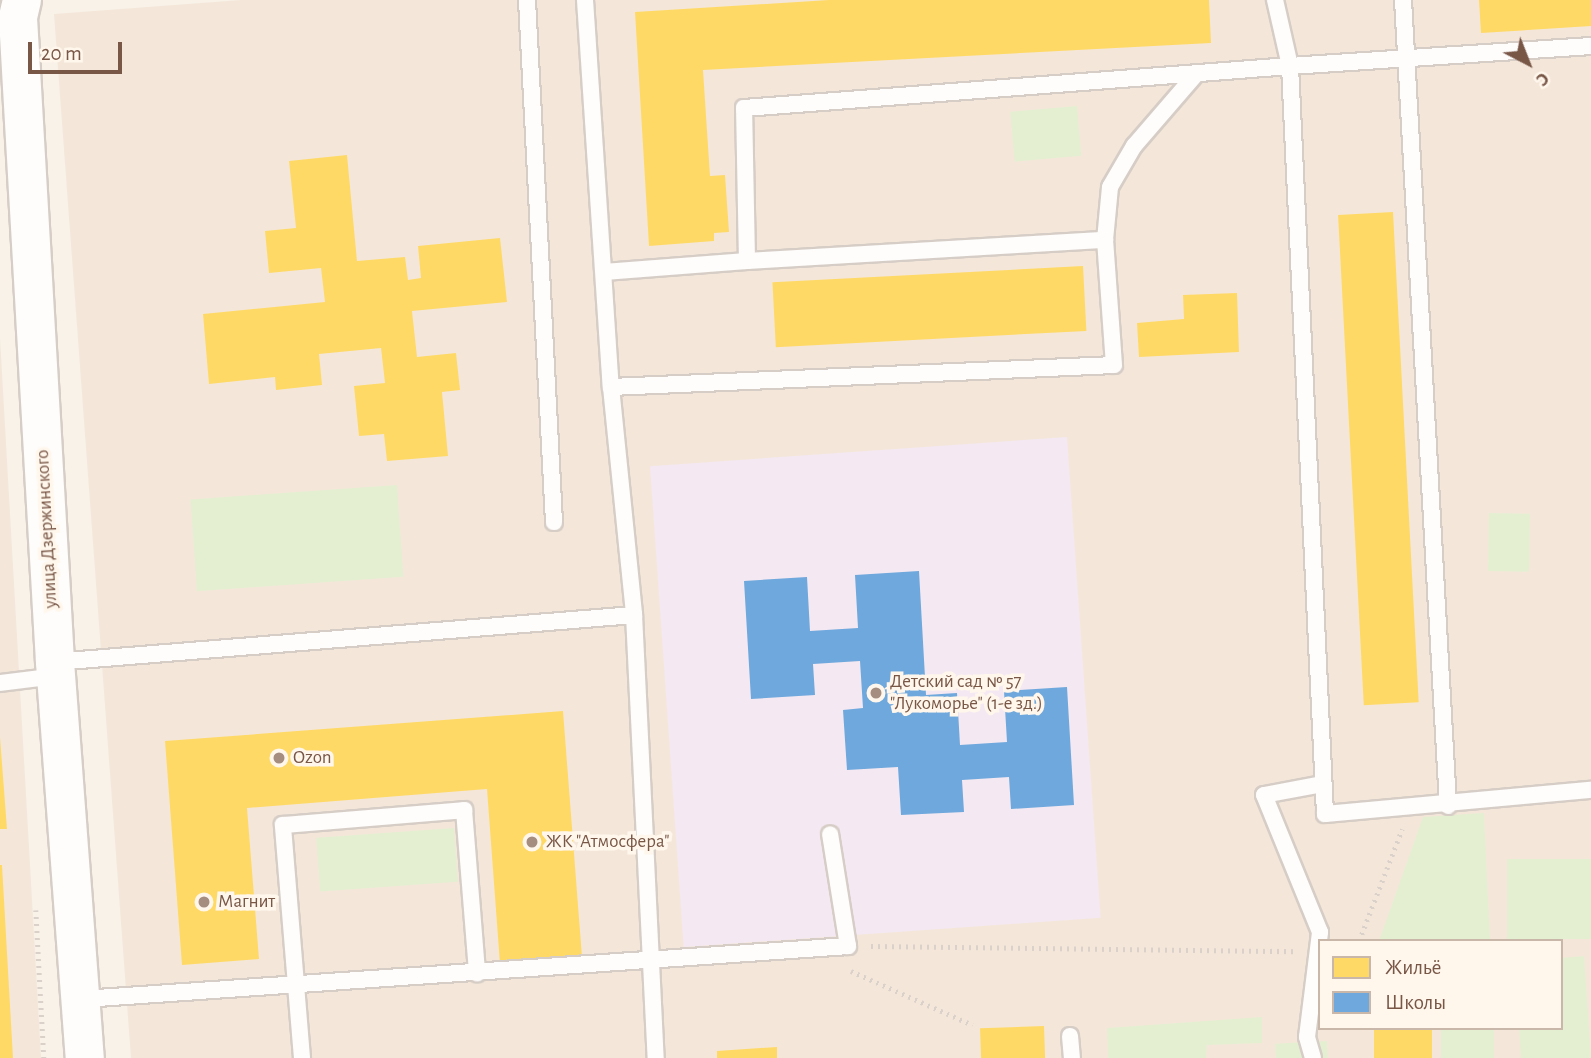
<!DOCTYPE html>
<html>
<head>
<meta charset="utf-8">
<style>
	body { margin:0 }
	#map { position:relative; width:1591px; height:1058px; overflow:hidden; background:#f8f2e9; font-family:"Alegreya Sans",sans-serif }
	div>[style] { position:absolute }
	.residential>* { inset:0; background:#f4e7d9 }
	.education>* { inset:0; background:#f4e8f2; transform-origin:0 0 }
	.green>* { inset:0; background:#e4efd2; transform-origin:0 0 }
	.homes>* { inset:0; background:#ffd966; transform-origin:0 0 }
	.schools>* { inset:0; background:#6fa8dc }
	.path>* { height:4.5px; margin-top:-2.25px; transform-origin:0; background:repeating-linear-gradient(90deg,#dbd1cb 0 2px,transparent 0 7px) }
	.roads { filter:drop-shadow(2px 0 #d6cdc6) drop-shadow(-2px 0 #d6cdc6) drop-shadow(0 2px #d6cdc6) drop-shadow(0 -2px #d6cdc6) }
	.lane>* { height:16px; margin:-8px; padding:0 8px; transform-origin:8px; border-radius:8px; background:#fefdfc }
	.secondary>* { height:38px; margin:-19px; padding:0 19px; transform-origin:19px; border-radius:19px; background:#fefdfc }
	.dots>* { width:19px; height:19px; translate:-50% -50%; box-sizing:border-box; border:4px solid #fff7ec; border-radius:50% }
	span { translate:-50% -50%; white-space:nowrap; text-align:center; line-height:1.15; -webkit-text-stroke:7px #fff7ec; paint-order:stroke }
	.street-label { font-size:19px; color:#795747 }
	.poi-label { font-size:19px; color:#795747 }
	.left { translate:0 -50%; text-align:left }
	.legend { position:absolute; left:1318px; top:939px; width:245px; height:91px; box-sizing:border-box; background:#fff7ec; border:2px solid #c9b7aa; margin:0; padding:9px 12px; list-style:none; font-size:21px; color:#795747 }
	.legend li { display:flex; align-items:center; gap:14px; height:35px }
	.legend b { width:35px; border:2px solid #c9b7aa }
	.north { position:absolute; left:1493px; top:28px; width:70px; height:70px; -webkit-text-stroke:5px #fff7ec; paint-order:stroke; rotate:138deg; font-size:19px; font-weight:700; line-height:28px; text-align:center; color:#795747 }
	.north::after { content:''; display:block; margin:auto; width:24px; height:32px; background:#795747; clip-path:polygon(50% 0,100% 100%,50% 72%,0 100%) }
	.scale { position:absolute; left:28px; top:42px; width:94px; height:32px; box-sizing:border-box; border:4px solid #795747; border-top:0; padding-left:9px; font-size:21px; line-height:24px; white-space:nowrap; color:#795747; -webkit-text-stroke:5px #fff7ec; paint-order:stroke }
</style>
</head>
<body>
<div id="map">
	<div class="residential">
		<div style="clip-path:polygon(evenodd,241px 0,1591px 0,1591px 1058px,131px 1058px,54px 14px,241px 0,1320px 941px,1561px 941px,1561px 1028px,1320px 1028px,1320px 941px)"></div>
		<div style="clip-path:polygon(0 338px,41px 1058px,0 1058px)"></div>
	</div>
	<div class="education">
		<div style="left:1067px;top:437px;width:482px;height:418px;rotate:86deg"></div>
	</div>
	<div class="green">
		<div style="left:1077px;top:106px;width:50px;height:67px;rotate:85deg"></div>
		<div style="left:397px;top:485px;width:92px;height:207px;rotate:86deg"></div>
		<div style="left:1489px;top:513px;width:41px;height:58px;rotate:1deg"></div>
		<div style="clip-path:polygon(1484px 813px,1490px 941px,1379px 941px,1423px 817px)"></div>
		<div style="left:454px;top:828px;width:54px;height:138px;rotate:86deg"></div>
		<div style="left:1591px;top:859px;width:80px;height:84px;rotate:90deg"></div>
		<div style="clip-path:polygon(1584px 956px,1591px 1058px,1521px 1058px,1519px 1028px,1561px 1028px,1561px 958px)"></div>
		<div style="clip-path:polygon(1262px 1017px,1262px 1043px,1207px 1045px,1206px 1058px,1108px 1058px,1107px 1028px)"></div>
		<div style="left:1441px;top:1028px;width:53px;height:30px"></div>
		<div style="left:1327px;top:1041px;width:17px;height:52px;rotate:87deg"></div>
	</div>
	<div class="homes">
		<div style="clip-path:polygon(829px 0,1209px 0,1211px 43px,703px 70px,710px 176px,725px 175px,729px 232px,714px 233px,714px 241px,649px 246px,635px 12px)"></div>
		<div style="clip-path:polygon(1479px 0,1591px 0,1591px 26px,1481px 33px)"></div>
		<div style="clip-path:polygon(347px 155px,357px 261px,405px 257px,408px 280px,421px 278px,418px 246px,500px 238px,507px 302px,412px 311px,417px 357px,456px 353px,460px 390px,442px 392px,448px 456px,387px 461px,384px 434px,359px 436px,354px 386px,385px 383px,381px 348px,319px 354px,322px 385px,276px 390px,275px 377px,209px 384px,203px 314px,325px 302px,321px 268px,269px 273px,265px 231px,296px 228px,289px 161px)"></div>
		<div style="left:1393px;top:212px;width:491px;height:55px;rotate:87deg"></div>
		<div style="left:1083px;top:266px;width:65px;height:311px;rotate:87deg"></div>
		<div style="clip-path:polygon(1237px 293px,1239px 352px,1139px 357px,1137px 323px,1184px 319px,1183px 295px)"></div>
		<div style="clip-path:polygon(563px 711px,582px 957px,500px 964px,487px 789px,247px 808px,259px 959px,182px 965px,165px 741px)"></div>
		<div style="clip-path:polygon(0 737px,7px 829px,0 829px)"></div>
		<div style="clip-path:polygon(0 865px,2px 865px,13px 1058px,0 1058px)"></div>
		<div style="left:1044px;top:1026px;width:32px;height:64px;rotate:88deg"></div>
		<div style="left:1374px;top:1028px;width:58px;height:30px"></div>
		<div style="clip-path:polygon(777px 1047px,777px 1058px,717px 1058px,717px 1051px)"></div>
	</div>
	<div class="schools">
		<div style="clip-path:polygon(919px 571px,926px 695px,957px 693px,960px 745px,1007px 742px,1004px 691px,1067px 687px,1074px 805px,1011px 809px,1009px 777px,962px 780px,964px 812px,901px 815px,898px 767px,847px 770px,843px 710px,863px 708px,860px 661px,813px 664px,815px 695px,751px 699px,744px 581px,807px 577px,810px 631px,858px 628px,855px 575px)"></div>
	</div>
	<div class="path">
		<div style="left:36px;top:910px;width:148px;rotate:86.9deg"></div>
		<div style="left:1359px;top:941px;width:120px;rotate:-69deg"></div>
		<div style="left:871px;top:946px;width:425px;rotate:0.7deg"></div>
		<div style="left:851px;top:971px;width:133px;rotate:23.9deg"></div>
	</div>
	<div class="roads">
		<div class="lane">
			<div style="left:527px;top:0;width:523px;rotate:87.04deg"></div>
			<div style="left:585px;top:0;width:388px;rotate:86.2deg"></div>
			<div style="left:611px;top:387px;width:229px;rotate:84.2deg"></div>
			<div style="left:634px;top:615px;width:444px;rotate:87.2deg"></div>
			<div style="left:1403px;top:0;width:807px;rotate:86.8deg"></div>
			<div style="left:1591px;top:46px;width:302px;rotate:176.2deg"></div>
			<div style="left:1290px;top:66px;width:749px;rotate:87.32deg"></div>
			<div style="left:1325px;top:814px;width:267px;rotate:-5.2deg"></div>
			<div style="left:747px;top:261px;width:359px;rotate:-3.4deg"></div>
			<div style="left:1105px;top:240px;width:53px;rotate:-84.6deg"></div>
			<div style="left:1110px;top:187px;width:48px;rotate:-59.7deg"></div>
			<div style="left:1134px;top:146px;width:96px;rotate:-49.2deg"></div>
			<div style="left:604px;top:272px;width:143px;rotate:-4.4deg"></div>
			<div style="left:747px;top:261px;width:153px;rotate:-91.1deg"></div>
			<div style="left:744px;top:108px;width:548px;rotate:-4.4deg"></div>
			<div style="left:1290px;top:66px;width:68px;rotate:-102.8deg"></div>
			<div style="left:611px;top:387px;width:503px;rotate:-2.5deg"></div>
			<div style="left:1114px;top:365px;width:125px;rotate:-94.1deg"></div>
			<div style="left:55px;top:662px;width:581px;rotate:-4.64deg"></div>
			<div style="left:0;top:683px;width:56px;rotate:-7.1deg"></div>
			<div style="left:83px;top:999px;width:767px;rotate:-3.96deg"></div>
			<div style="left:848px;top:946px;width:113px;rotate:-99.1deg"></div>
			<div style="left:1070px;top:1036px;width:22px;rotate:85deg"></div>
			<div style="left:302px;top:1058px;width:234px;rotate:-94.7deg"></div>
			<div style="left:283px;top:825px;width:182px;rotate:-4.7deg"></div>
			<div style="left:464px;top:810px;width:164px;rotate:85.4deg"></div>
			<div style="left:1313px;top:1058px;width:22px;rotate:-106deg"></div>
			<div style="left:1307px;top:1037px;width:106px;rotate:-82.9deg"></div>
			<div style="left:1320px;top:932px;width:148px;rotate:-112.2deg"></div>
			<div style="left:1264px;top:795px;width:59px;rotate:-10.7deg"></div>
		</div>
		<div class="secondary">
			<div style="left:22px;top:0;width:18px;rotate:103deg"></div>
			<div style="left:18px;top:18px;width:645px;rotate:86.71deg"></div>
			<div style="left:55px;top:662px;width:397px;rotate:85.7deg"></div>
		</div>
	</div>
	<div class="dots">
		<div style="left:876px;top:693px;background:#a58d80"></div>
		<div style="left:279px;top:758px;background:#a58d80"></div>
		<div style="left:532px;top:842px;background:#a58d80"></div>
		<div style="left:204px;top:902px;background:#a58d80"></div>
	</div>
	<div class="street-label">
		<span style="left:47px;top:529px;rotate:-93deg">улица Дзержинского</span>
	</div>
	<div class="poi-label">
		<span class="left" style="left:890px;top:693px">Детский сад № 57<br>"Лукоморье" (1-е зд.)</span>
		<span class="left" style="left:293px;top:758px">Ozon</span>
		<span class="left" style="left:546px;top:842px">ЖК "Атмосфера"</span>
		<span class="left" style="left:218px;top:902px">Магнит</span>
	</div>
	<ul class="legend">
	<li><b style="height:19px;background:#ffd966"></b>Жильё</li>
	<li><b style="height:19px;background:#6fa8dc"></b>Школы</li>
	</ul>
	<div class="north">С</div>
	<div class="scale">20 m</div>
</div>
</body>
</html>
